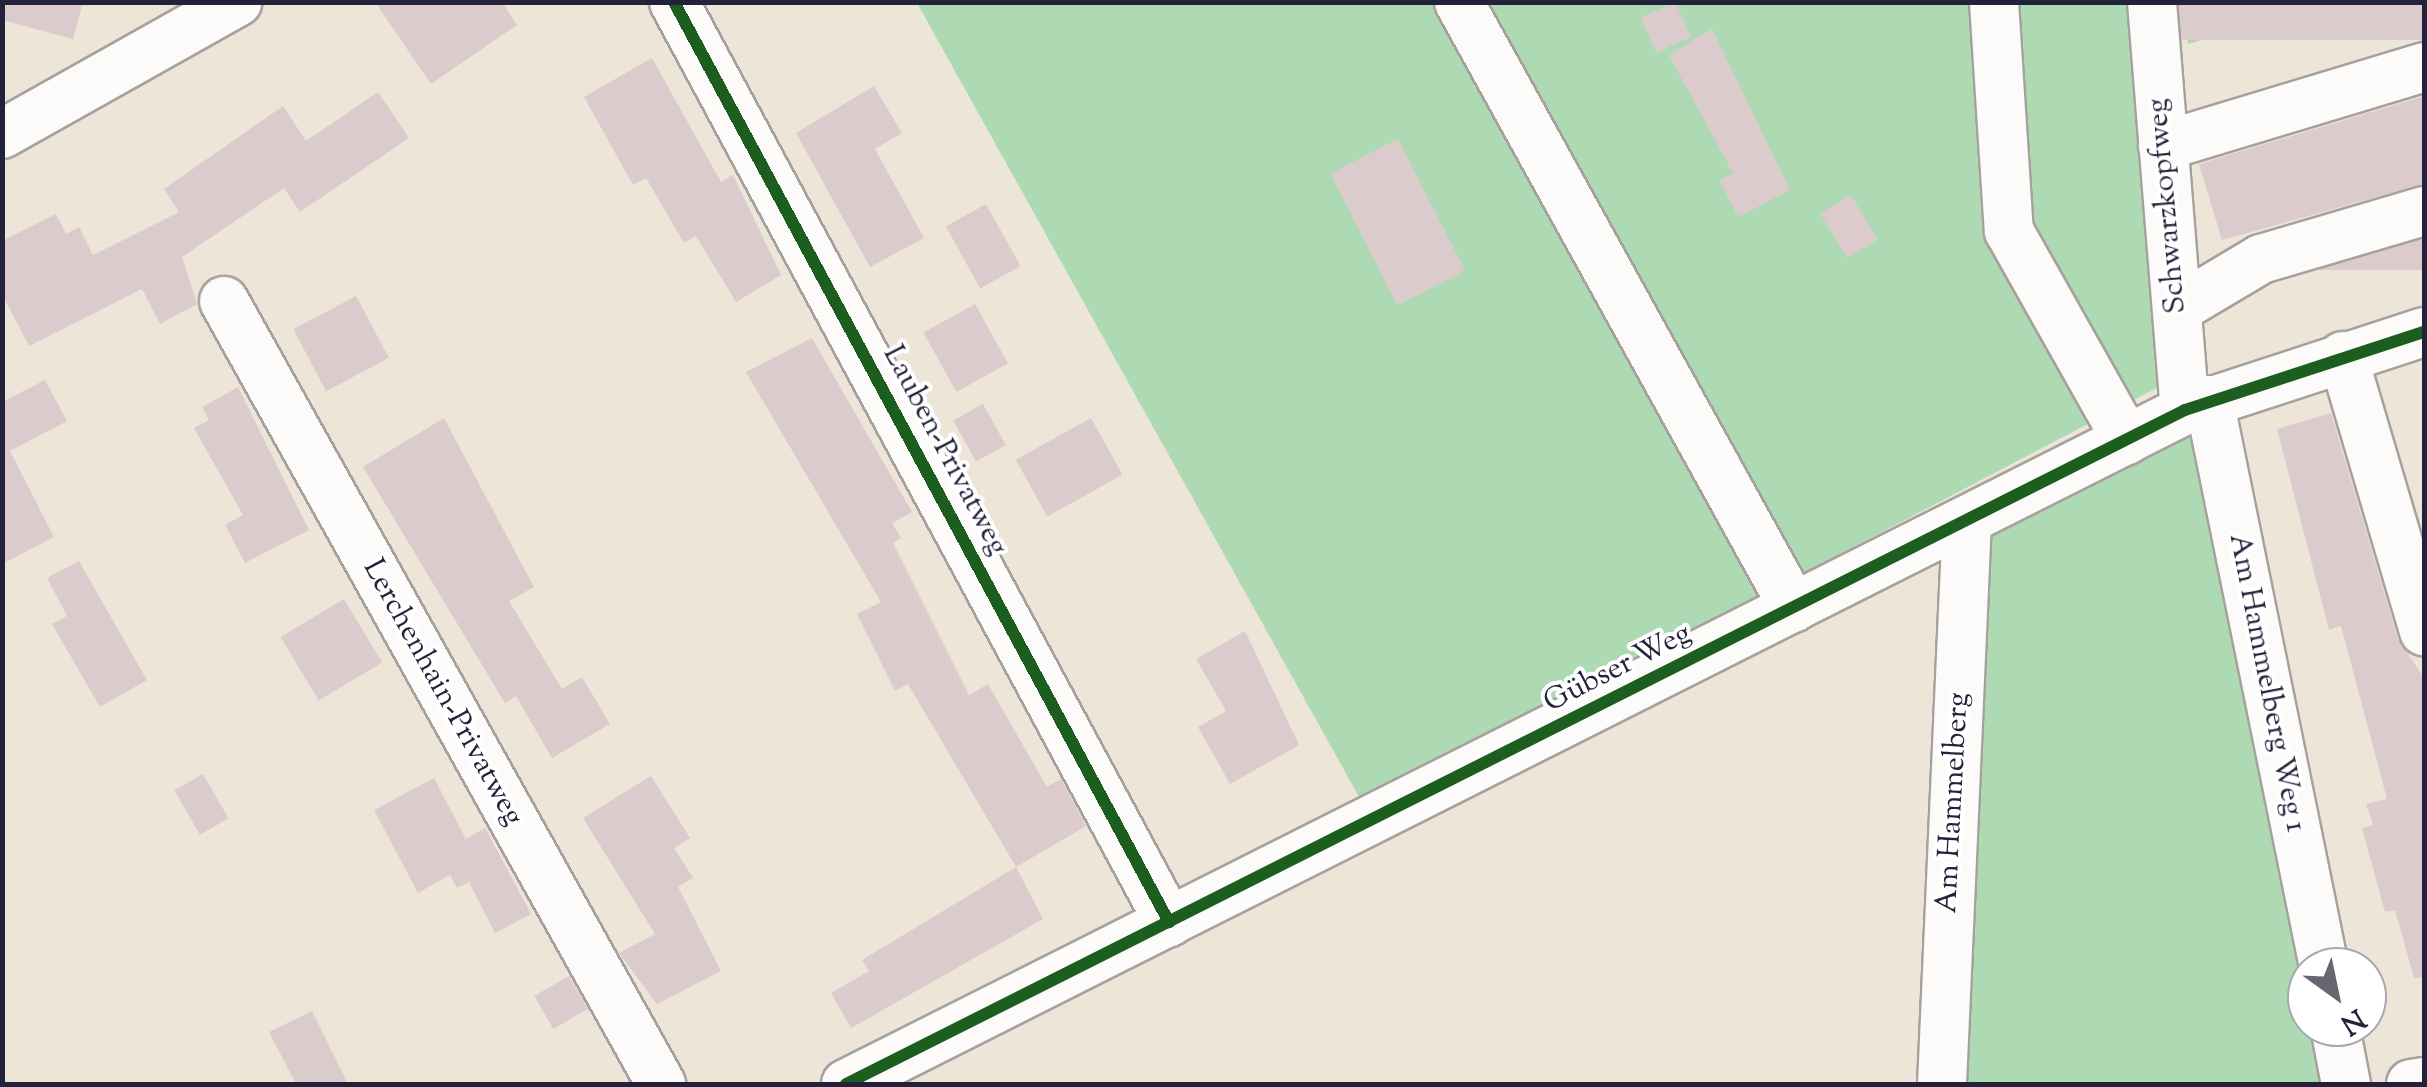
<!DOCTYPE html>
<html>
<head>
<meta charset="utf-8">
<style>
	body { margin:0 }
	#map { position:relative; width:2427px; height:1087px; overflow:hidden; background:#ede5d8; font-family:"Sorts Mill Goudy",serif }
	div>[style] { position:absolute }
	.green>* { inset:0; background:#aedab3 }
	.building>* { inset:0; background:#dccbcc; transform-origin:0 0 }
	.roads { filter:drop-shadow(2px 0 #a6a19d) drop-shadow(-2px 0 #a6a19d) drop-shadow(0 2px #a6a19d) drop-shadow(0 -2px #a6a19d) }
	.minor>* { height:48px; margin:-24px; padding:0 24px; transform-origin:24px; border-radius:24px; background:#fcfbf9 }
	.cycleway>* { height:12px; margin:-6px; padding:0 6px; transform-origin:6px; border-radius:6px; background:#1b5e20 }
	span { translate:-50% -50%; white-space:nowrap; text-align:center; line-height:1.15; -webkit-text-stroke:8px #fff; paint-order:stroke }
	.street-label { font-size:30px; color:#22223b }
	.frame { position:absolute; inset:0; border:5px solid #22223b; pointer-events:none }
	.north { position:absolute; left:2287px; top:947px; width:100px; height:100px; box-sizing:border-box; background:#fff; border:2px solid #a7a7b1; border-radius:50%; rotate:147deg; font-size:28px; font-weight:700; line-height:40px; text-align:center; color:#22223b }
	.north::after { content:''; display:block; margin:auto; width:35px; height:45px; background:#696672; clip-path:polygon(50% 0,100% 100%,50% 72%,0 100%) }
</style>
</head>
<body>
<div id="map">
	<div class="green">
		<div style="clip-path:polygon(2186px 2px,2326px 2px,2326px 3px,2188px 44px)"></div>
		<div style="clip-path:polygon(917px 3px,2134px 3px,2172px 380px,1363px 804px)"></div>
		<div style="clip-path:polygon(2209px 400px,2307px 967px,2307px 1027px,2335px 1027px,2346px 1084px,1942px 1084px,1967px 521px)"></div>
	</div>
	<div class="building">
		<div style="clip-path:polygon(2px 2px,83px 2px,73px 39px,2px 20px)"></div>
		<div style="clip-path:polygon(375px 2px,502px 2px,517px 25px,431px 84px)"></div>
		<div style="left:1675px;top:2px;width:38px;height:38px;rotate:65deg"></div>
		<div style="left:2424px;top:4px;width:36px;height:245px;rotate:90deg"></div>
		<div style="clip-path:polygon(1712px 29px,1790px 190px,1738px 217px,1719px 180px,1733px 173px,1669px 55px)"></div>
		<div style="clip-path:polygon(652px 58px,721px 182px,733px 175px,781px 275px,736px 302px,696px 236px,684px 243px,646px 178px,633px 185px,584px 97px)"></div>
		<div style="clip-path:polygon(874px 86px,902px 133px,875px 149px,924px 238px,870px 267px,796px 133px)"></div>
		<div style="clip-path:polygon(378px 92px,409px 138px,300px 212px,284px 188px,182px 257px,197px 304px,160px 324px,142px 289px,29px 346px,2px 294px,2px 241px,56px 214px,66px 234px,79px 227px,93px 255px,179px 212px,164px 189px,283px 106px,306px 141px)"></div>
		<div style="clip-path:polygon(2424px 96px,2424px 184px,2222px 240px,2199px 164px)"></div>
		<div style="left:1398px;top:139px;width:148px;height:76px;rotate:63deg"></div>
		<div style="left:1851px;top:195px;width:52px;height:36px;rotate:59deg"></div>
		<div style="left:986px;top:204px;width:71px;height:46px;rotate:61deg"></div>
		<div style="left:2424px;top:240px;width:30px;height:151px;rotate:90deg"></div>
		<div style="left:356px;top:296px;width:70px;height:71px;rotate:62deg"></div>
		<div style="left:975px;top:304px;width:68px;height:59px;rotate:61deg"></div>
		<div style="clip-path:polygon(812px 338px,912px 512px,892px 523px,901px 538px,893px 543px,969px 695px,988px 684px,1047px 787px,1061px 779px,1086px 826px,1016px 867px,908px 684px,895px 691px,857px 614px,881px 602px,746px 372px)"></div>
		<div style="clip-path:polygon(45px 380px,67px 421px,10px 451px,54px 537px,2px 564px,2px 402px)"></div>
		<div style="clip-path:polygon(238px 387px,309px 530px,245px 563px,225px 525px,243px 515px,194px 428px,209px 420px,202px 407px)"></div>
		<div style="left:983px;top:404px;width:47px;height:34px;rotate:61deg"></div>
		<div style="clip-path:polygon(2331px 413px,2398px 639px,2424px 678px,2424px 977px,2414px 978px,2395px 910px,2385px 912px,2362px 828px,2373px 825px,2366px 804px,2387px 799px,2341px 626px,2329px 630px,2277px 429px)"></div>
		<div style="clip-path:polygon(444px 418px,534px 587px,509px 601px,562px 689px,582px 677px,610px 724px,552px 758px,516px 696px,505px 703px,363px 467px)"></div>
		<div style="left:1091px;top:418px;width:65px;height:86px;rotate:61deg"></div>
		<div style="clip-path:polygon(79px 561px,147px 680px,100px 707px,52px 624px,67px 616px,47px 578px)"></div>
		<div style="left:344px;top:599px;width:74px;height:74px;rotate:59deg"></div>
		<div style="clip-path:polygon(1245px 631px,1299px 745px,1230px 784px,1198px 727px,1226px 711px,1196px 659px)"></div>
		<div style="left:203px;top:774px;width:51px;height:33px;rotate:60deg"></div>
		<div style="clip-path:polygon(651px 776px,690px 838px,674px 848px,693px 878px,678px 887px,721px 971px,657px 1004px,619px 953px,655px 934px,583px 818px)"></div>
		<div style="clip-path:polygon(434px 778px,466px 839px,485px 828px,531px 914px,495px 933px,469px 882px,457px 888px,450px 875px,418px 893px,374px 810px)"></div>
		<div style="clip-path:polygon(1016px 867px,1043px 919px,851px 1028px,831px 993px,869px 971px,862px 960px)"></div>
		<div style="left:569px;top:976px;width:38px;height:40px;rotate:60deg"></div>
		<div style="clip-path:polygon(312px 1011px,348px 1084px,296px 1084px,269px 1032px)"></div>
	</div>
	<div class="roads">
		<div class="minor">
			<div style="left:674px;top:2px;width:1045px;rotate:61.72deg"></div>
			<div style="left:1459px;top:2px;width:692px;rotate:61.07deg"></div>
			<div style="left:1994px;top:2px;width:229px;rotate:86.3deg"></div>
			<div style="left:2009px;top:231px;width:240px;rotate:60.6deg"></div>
			<div style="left:2152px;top:2px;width:409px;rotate:85.4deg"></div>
			<div style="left:2px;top:134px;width:270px;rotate:-29.3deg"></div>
			<div style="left:2163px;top:146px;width:273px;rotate:-16.8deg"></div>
			<div style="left:224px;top:301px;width:897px;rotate:60.83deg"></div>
			<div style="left:2177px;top:309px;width:98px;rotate:-30.8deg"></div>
			<div style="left:2261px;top:259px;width:170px;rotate:-16.4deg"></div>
			<div style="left:2343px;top:356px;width:287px;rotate:73.6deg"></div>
			<div style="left:2209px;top:400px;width:579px;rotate:78.53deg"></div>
			<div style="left:2335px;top:1027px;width:58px;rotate:79.1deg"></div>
			<div style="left:846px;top:1084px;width:1499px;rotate:-26.72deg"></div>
			<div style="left:2185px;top:410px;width:251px;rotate:-18.1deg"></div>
			<div style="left:1942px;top:1084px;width:564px;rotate:-87.46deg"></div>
			<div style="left:2411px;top:1084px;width:13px;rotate:-9deg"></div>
		</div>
	</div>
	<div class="cycleway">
		<div style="left:674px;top:2px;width:1045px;rotate:61.72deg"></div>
		<div style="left:846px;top:1084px;width:1499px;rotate:-26.72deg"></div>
		<div style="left:2185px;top:410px;width:251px;rotate:-18.1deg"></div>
	</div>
	<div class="street-label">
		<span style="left:2168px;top:206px;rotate:-95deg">Schwarzkopfweg</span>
		<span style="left:944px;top:451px;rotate:62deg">Lauben-Privatweg</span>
		<span style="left:1618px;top:669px;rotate:-27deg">Gübser Weg</span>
		<span style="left:2266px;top:683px;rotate:79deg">Am Hammelberg Weg 1</span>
		<span style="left:442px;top:693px;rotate:61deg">Lerchenhain-Privatweg</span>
		<span style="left:1954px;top:803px;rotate:-87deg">Am Hammelberg</span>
	</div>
	<div class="frame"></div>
	<div class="north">N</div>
</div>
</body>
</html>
